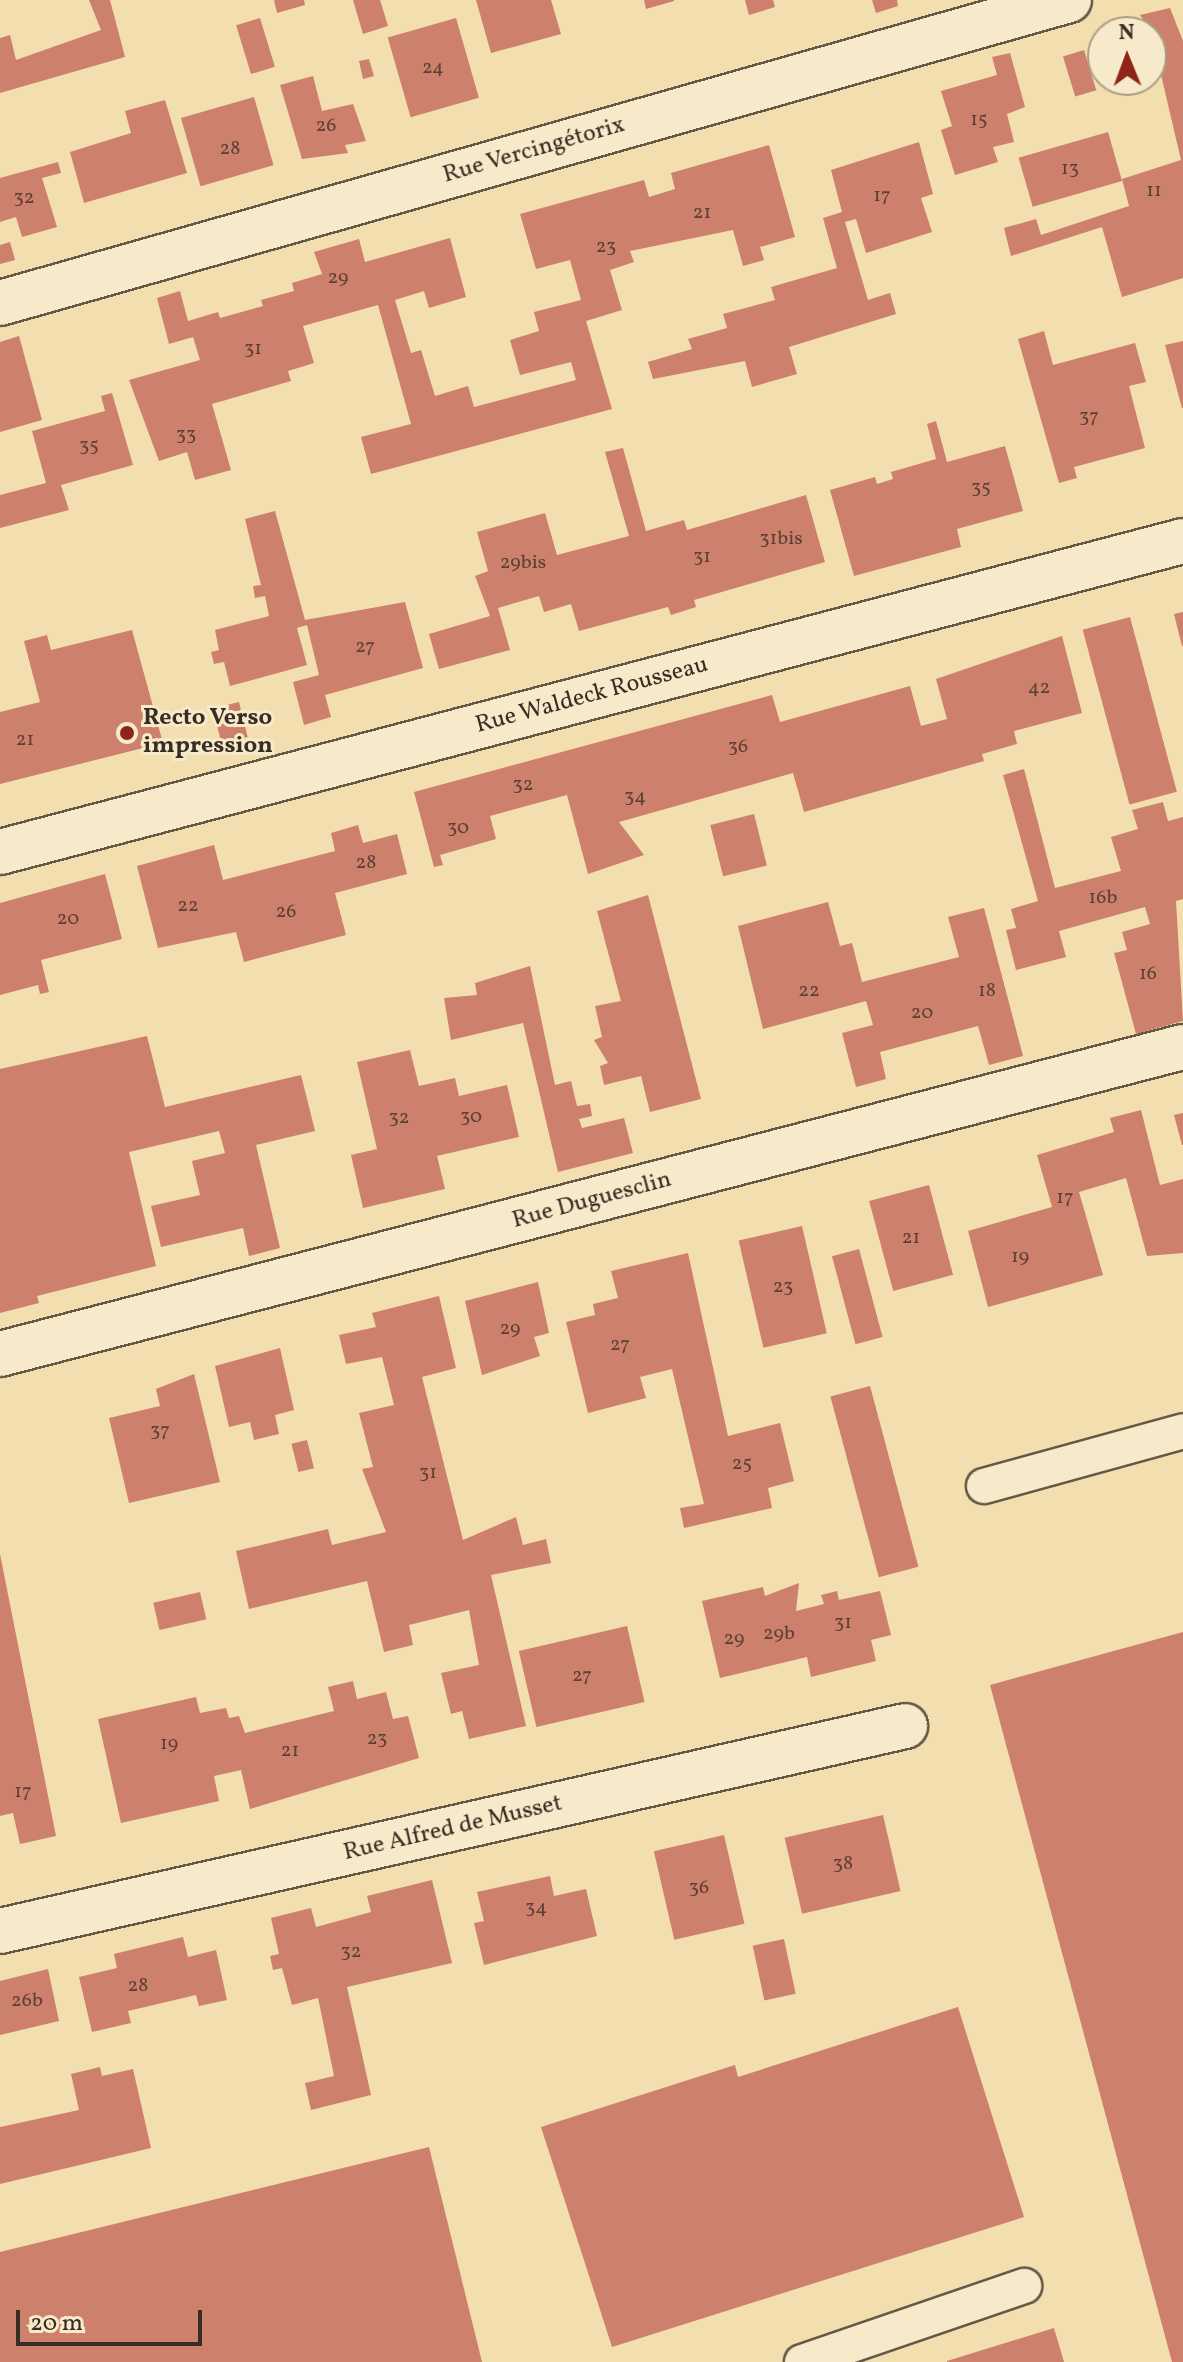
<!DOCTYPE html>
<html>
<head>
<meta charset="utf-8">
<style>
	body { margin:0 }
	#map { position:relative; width:1183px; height:2362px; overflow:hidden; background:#f2deae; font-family:Vollkorn,serif }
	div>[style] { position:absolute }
	.building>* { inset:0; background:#cd806c; transform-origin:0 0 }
	.roads { filter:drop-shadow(2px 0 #665846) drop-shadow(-2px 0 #665846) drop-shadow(0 2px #665846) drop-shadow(0 -2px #665846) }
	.lane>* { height:34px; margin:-17px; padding:0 17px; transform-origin:17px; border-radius:17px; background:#f7eaca }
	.street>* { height:44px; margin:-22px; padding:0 22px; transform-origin:22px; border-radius:22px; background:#f7eaca }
	.dots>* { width:22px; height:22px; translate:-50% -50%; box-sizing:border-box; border:4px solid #f7eaca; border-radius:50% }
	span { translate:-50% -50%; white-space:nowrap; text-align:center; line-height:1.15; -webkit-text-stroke:6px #f7eaca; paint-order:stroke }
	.number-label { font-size:20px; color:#5d4135 }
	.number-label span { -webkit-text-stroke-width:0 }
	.street-label { font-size:24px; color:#382c23 }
	.poi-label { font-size:24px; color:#382c23; font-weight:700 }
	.left { translate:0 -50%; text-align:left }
	.north { position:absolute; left:1087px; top:16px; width:80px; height:80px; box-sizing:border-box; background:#f7eaca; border:2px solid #ab9e87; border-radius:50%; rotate:359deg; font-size:22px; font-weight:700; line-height:32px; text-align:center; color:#382c23 }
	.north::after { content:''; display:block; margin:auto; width:28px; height:36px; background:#8f2418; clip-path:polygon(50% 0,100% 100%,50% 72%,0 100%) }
	.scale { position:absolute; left:16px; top:2310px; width:186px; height:36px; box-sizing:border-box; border:4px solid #382c23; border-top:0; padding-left:10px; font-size:24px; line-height:28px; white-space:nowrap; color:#382c23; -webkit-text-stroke:6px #f7eaca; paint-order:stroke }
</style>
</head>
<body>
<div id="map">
	<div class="building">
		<div style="clip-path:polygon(89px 0,110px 0,125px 57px,0 93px,0 38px,10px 35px,16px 60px,101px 30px)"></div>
		<div style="clip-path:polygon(274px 0,304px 0,305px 5px,277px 13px)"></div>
		<div style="clip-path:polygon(353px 0,380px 0,388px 26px,363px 34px)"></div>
		<div style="clip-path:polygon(476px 0,551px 0,561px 34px,491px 53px)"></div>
		<div style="clip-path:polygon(644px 0,674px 0,674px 1px,646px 9px)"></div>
		<div style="clip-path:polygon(745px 0,773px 0,775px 7px,749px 15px)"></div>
		<div style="clip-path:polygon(872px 0,897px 0,898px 6px,876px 13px)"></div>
		<div style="clip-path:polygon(1170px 8px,1183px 41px,1183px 278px,1122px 297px,1102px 227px,1011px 256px,1004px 228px,1036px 219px,1041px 235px,1129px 206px,1122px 179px,1181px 160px,1151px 32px,1140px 15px)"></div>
		<div style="left:260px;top:18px;width:51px;height:25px;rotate:73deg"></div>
		<div style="left:456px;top:18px;width:83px;height:71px;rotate:74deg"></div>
		<div style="left:1084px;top:50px;width:42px;height:22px;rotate:73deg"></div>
		<div style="clip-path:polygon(1010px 53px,1025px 107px,1007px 114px,1014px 142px,993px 147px,998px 162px,955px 175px,941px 130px,952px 126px,941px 91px,997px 75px,992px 57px)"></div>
		<div style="clip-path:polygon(369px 59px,374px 76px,363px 79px,359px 61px)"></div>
		<div style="clip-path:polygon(313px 76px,322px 111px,353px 104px,366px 141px,345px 145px,348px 153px,302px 159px,280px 85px)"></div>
		<div style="left:254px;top:97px;width:71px;height:76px;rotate:74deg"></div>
		<div style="clip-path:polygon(165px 100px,187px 173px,84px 203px,70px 152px,131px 133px,125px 111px)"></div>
		<div style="left:1108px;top:132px;width:51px;height:93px;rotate:74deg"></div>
		<div style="clip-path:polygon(919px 142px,933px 194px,921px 198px,932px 232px,866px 253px,856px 219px,845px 222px,868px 300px,890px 293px,896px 314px,789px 347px,797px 374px,752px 387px,745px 361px,653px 379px,648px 362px,692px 349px,688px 339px,727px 328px,723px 314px,775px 300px,771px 287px,837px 268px,823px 218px,842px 212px,831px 170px)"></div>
		<div style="clip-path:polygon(769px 145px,795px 237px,760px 247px,764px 260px,743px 266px,733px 230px,630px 251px,634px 262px,610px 270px,622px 310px,586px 321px,612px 409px,371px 474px,361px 437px,411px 424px,378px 305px,303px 326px,314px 363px,288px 371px,291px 381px,212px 404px,231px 470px,195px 480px,187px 452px,159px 461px,129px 380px,200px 360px,193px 337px,169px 344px,157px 298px,180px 291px,188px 321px,218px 312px,220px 318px,263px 306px,261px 300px,294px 291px,292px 283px,322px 274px,314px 252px,359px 239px,365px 262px,450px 238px,466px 297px,429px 308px,424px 291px,395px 300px,411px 353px,421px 350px,435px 396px,468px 386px,474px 407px,576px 380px,571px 362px,520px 375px,510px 340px,539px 331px,534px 312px,581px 300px,570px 260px,536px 269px,520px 214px,644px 180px,649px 197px,675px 189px,671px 173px)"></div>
		<div style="clip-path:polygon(58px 162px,61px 173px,42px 178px,57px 227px,22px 237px,16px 217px,0 222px,0 178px)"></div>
		<div style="clip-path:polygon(10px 242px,15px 260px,0 264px,0 245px)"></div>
		<div style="clip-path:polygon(1044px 331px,1053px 365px,1135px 343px,1146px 382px,1129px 386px,1145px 448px,1074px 467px,1077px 478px,1059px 483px,1018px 339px)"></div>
		<div style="clip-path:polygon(19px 336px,42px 420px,0 432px,0 342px)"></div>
		<div style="clip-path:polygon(1183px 341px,1183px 408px,1182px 408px,1165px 345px)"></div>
		<div style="clip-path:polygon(112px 393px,133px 465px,61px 485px,69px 510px,0 528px,0 495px,46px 483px,32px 431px,105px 411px,101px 396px)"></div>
		<div style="clip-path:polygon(936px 421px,947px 462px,1005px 446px,1023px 511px,957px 529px,961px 547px,854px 576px,830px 490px,875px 477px,877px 484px,893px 479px,891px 472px,936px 459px,927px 424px)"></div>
		<div style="clip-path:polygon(623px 448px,646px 531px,684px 520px,687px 530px,806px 495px,825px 562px,694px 600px,696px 607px,671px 615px,668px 607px,579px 631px,571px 604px,544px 612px,539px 596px,498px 608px,510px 650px,439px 669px,429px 634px,490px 616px,475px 576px,488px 571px,477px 532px,545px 513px,557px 555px,629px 536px,605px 452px)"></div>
		<div style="clip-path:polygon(275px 511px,305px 620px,405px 602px,423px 668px,325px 695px,331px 717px,304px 725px,293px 682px,319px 675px,307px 625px,297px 628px,307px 665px,230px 686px,224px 662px,214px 664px,211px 652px,219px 650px,215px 630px,269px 616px,265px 596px,255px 598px,253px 586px,261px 585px,245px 519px)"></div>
		<div style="clip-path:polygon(1183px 612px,1183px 646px,1182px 646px,1174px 614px)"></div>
		<div style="left:1130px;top:617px;width:181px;height:49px;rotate:75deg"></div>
		<div style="clip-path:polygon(132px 630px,163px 743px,0 784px,0 712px,40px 702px,24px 641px,47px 635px,51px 650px)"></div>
		<div style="clip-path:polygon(1062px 636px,1082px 713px,1014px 731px,1017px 744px,982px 754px,984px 761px,804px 812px,793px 773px,619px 822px,644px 855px,588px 874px,567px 795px,490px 816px,496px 839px,440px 855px,443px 865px,434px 867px,414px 792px,772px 695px,780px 722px,910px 686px,921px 726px,947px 719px,936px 679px)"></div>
		<div style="left:239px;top:702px;width:36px;height:27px;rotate:76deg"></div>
		<div style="clip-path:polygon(1024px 769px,1055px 888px,1121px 871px,1111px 837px,1138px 829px,1132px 810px,1163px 802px,1168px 821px,1183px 817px,1183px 899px,1176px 901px,1183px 1021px,1136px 1034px,1114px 953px,1127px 950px,1122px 932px,1150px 924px,1145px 907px,1059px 931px,1066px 957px,1016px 970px,1006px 930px,1016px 928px,1011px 909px,1038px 901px,1003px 775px)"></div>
		<div style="left:754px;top:814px;width:53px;height:45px;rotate:76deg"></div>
		<div style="clip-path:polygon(358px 825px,363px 843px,397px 834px,407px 874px,335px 893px,346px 935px,244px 962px,236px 932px,158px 948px,137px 866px,214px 845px,223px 880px,335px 851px,331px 833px)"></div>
		<div style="clip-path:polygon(105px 874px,122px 939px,41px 960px,49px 992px,40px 994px,38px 985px,0 995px,0 903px)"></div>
		<div style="clip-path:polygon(648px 895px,701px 1099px,650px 1112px,641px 1076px,604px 1085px,600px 1066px,608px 1063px,594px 1040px,602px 1037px,595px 1006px,621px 1001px,597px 911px)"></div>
		<div style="clip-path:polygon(828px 902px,840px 946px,852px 943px,862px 982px,959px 957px,948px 917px,984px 908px,1023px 1056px,989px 1065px,978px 1026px,880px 1052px,886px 1079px,856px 1087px,842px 1033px,873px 1025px,866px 1001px,763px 1029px,738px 926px)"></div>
		<div style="clip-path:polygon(530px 966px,555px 1085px,571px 1081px,577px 1106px,590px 1104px,592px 1116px,579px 1119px,582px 1128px,624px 1118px,633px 1153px,558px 1172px,523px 1023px,451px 1040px,444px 998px,477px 995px,475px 983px)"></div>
		<div style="clip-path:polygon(147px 1036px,165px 1107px,301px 1075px,315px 1131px,256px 1145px,280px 1248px,249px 1256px,243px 1228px,161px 1247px,151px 1206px,200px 1195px,192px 1161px,225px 1153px,219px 1131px,129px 1152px,156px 1266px,37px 1296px,39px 1303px,0 1313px,0 1069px)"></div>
		<div style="clip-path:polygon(410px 1050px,419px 1086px,455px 1078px,459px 1096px,507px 1085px,519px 1137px,437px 1156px,445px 1189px,363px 1208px,351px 1155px,377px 1149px,357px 1062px)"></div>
		<div style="clip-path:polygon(1141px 1110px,1160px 1185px,1183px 1179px,1183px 1253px,1147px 1256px,1126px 1178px,1079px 1192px,1103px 1275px,988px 1307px,968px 1231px,1052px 1207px,1037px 1155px,1114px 1132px,1110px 1118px)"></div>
		<div style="clip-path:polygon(1183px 1113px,1183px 1145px,1182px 1145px,1174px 1115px)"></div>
		<div style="left:929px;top:1185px;width:93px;height:62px;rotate:75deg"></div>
		<div style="left:802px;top:1226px;width:110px;height:65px;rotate:77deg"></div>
		<div style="left:859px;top:1249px;width:91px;height:28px;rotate:75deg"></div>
		<div style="clip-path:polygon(688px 1253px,728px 1436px,780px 1423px,794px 1481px,768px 1488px,772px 1508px,684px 1528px,680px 1508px,704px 1504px,672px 1369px,640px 1377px,646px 1398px,588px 1413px,566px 1322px,595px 1315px,593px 1304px,618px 1298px,611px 1271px)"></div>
		<div style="clip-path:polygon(538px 1282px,549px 1333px,534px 1337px,540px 1356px,482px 1375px,465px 1301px)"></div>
		<div style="clip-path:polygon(439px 1296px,456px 1368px,422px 1377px,463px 1540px,516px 1517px,523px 1545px,546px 1539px,551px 1563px,491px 1575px,526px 1726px,469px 1739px,462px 1711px,451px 1714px,441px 1673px,479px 1665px,469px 1610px,409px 1625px,413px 1645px,384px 1652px,367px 1581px,249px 1609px,236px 1551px,328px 1529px,332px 1545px,386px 1532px,362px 1469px,373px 1467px,359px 1413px,394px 1405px,382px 1357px,346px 1364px,339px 1335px,376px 1327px,372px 1313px)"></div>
		<div style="clip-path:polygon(280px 1348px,294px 1410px,275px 1415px,279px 1434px,254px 1440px,250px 1422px,229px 1427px,215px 1366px)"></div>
		<div style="clip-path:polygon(194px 1374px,220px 1482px,129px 1503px,109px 1418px,160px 1406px,156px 1389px)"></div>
		<div style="left:870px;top:1386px;width:187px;height:41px;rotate:75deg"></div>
		<div style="left:307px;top:1440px;width:29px;height:16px;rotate:76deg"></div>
		<div style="clip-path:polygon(0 1554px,56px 1836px,20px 1844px,13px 1813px,0 1816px)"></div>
		<div style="clip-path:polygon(799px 1583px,796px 1611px,824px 1604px,821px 1595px,837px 1591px,839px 1600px,880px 1591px,891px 1635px,871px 1640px,876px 1661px,811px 1677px,807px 1657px,720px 1678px,702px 1601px,763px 1587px,765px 1596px)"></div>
		<div style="left:200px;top:1592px;width:28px;height:48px;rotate:77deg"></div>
		<div style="left:627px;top:1626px;width:78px;height:111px;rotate:77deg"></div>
		<div style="clip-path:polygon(1183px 1632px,1183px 2362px,1172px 2362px,990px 1685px)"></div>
		<div style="clip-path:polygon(353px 1681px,357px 1699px,386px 1692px,393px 1719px,408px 1716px,419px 1758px,250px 1809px,241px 1770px,214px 1776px,219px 1801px,121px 1823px,98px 1719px,196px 1697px,200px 1713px,226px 1708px,229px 1718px,239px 1716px,245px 1733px,334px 1711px,328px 1687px)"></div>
		<div style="left:883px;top:1815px;width:78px;height:101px;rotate:77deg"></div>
		<div style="left:724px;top:1835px;width:91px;height:72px;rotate:77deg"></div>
		<div style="clip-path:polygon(550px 1876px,554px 1896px,586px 1889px,597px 1936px,484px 1965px,474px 1923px,484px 1921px,477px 1892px)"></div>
		<div style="clip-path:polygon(432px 1880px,452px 1963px,347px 1987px,371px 2095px,311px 2110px,305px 2083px,334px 2076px,321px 2012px,318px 1998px,292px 2005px,282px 1968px,273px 1970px,270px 1956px,279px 1954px,271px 1918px,311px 1908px,316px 1927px,371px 1912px,367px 1896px)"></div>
		<div style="clip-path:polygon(183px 1937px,188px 1957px,216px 1950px,227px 2000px,199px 2006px,196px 1995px,128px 2011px,131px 2023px,92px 2032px,79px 1977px,117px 1968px,114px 1954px)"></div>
		<div style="left:784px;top:1939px;width:56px;height:32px;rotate:78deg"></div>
		<div style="clip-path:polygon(48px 1969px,59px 2021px,0 2035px,0 1981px)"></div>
		<div style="clip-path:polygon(958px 2007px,1024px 2217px,612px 2347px,541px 2127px,735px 2065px,738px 2077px)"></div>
		<div style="clip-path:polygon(100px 2067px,102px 2076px,133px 2069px,151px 2148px,0 2184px,0 2127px,79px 2110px,71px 2074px)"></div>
		<div style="clip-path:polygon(429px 2147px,482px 2362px,0 2362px,0 2252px)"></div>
		<div style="clip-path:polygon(1054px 2328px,1064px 2362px,947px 2362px,947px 2361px)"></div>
	</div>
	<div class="roads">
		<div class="lane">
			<div style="left:984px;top:1486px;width:206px;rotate:-15.4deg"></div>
			<div style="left:802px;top:2362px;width:235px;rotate:-18.9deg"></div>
		</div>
		<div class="street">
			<div style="left:0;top:303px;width:1111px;rotate:-15.82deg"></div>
			<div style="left:0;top:852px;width:1223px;rotate:-14.73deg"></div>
			<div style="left:0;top:1354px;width:1222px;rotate:-14.55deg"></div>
			<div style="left:0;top:1931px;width:928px;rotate:-12.76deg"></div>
		</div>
	</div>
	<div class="dots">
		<div style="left:127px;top:733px;background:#8f2418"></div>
	</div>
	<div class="number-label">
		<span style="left:433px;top:68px">24</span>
		<span style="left:979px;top:120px">15</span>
		<span style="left:326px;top:126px">26</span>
		<span style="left:230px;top:149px">28</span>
		<span style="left:1070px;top:169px">13</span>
		<span style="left:1154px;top:191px">11</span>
		<span style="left:882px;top:196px">17</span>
		<span style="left:24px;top:198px">32</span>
		<span style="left:702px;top:213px">21</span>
		<span style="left:606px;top:247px">23</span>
		<span style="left:338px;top:278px">29</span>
		<span style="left:253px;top:349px">31</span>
		<span style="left:1089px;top:417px">37</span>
		<span style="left:186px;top:435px">33</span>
		<span style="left:89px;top:446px">35</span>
		<span style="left:981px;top:488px">35</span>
		<span style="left:781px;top:539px">31bis</span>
		<span style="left:702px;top:557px">31</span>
		<span style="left:523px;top:563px">29bis</span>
		<span style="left:365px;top:647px">27</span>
		<span style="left:1039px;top:688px">42</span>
		<span style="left:25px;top:740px">21</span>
		<span style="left:738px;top:747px">36</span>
		<span style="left:523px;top:785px">32</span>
		<span style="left:635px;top:797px">34</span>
		<span style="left:458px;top:828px">30</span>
		<span style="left:366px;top:863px">28</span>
		<span style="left:1103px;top:898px">16b</span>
		<span style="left:188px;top:906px">22</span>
		<span style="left:286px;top:912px">26</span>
		<span style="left:68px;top:919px">20</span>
		<span style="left:1148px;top:974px">16</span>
		<span style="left:809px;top:991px">22</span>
		<span style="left:987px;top:991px">18</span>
		<span style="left:922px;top:1013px">20</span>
		<span style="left:471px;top:1117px">30</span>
		<span style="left:399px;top:1118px">32</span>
		<span style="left:1065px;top:1198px">17</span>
		<span style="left:911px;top:1238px">21</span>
		<span style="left:1020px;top:1257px">19</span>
		<span style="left:783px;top:1287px">23</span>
		<span style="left:510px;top:1329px">29</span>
		<span style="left:620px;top:1345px">27</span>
		<span style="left:160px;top:1431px">37</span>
		<span style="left:742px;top:1464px">25</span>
		<span style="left:428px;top:1473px">31</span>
		<span style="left:843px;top:1623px">31</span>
		<span style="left:779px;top:1634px">29b</span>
		<span style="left:734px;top:1639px">29</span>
		<span style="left:582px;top:1676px">27</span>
		<span style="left:377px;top:1739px">23</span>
		<span style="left:169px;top:1744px">19</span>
		<span style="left:290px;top:1751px">21</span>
		<span style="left:23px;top:1792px">17</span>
		<span style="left:843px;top:1864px">38</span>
		<span style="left:699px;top:1888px">36</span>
		<span style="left:536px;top:1908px">34</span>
		<span style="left:351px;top:1952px">32</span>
		<span style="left:138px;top:1986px">28</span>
		<span style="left:27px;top:2001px">26b</span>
	</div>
	<div class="street-label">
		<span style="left:534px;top:151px;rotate:-16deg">Rue Vercingétorix</span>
		<span style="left:592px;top:696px;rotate:-15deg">Rue Waldeck Rousseau</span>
		<span style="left:592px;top:1201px;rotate:-15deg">Rue Duguesclin</span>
		<span style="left:453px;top:1829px;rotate:-13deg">Rue Alfred de Musset</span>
	</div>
	<div class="poi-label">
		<span class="left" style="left:143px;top:733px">Recto Verso<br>impression</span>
	</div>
	<div class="north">N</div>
	<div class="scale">20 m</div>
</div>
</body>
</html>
